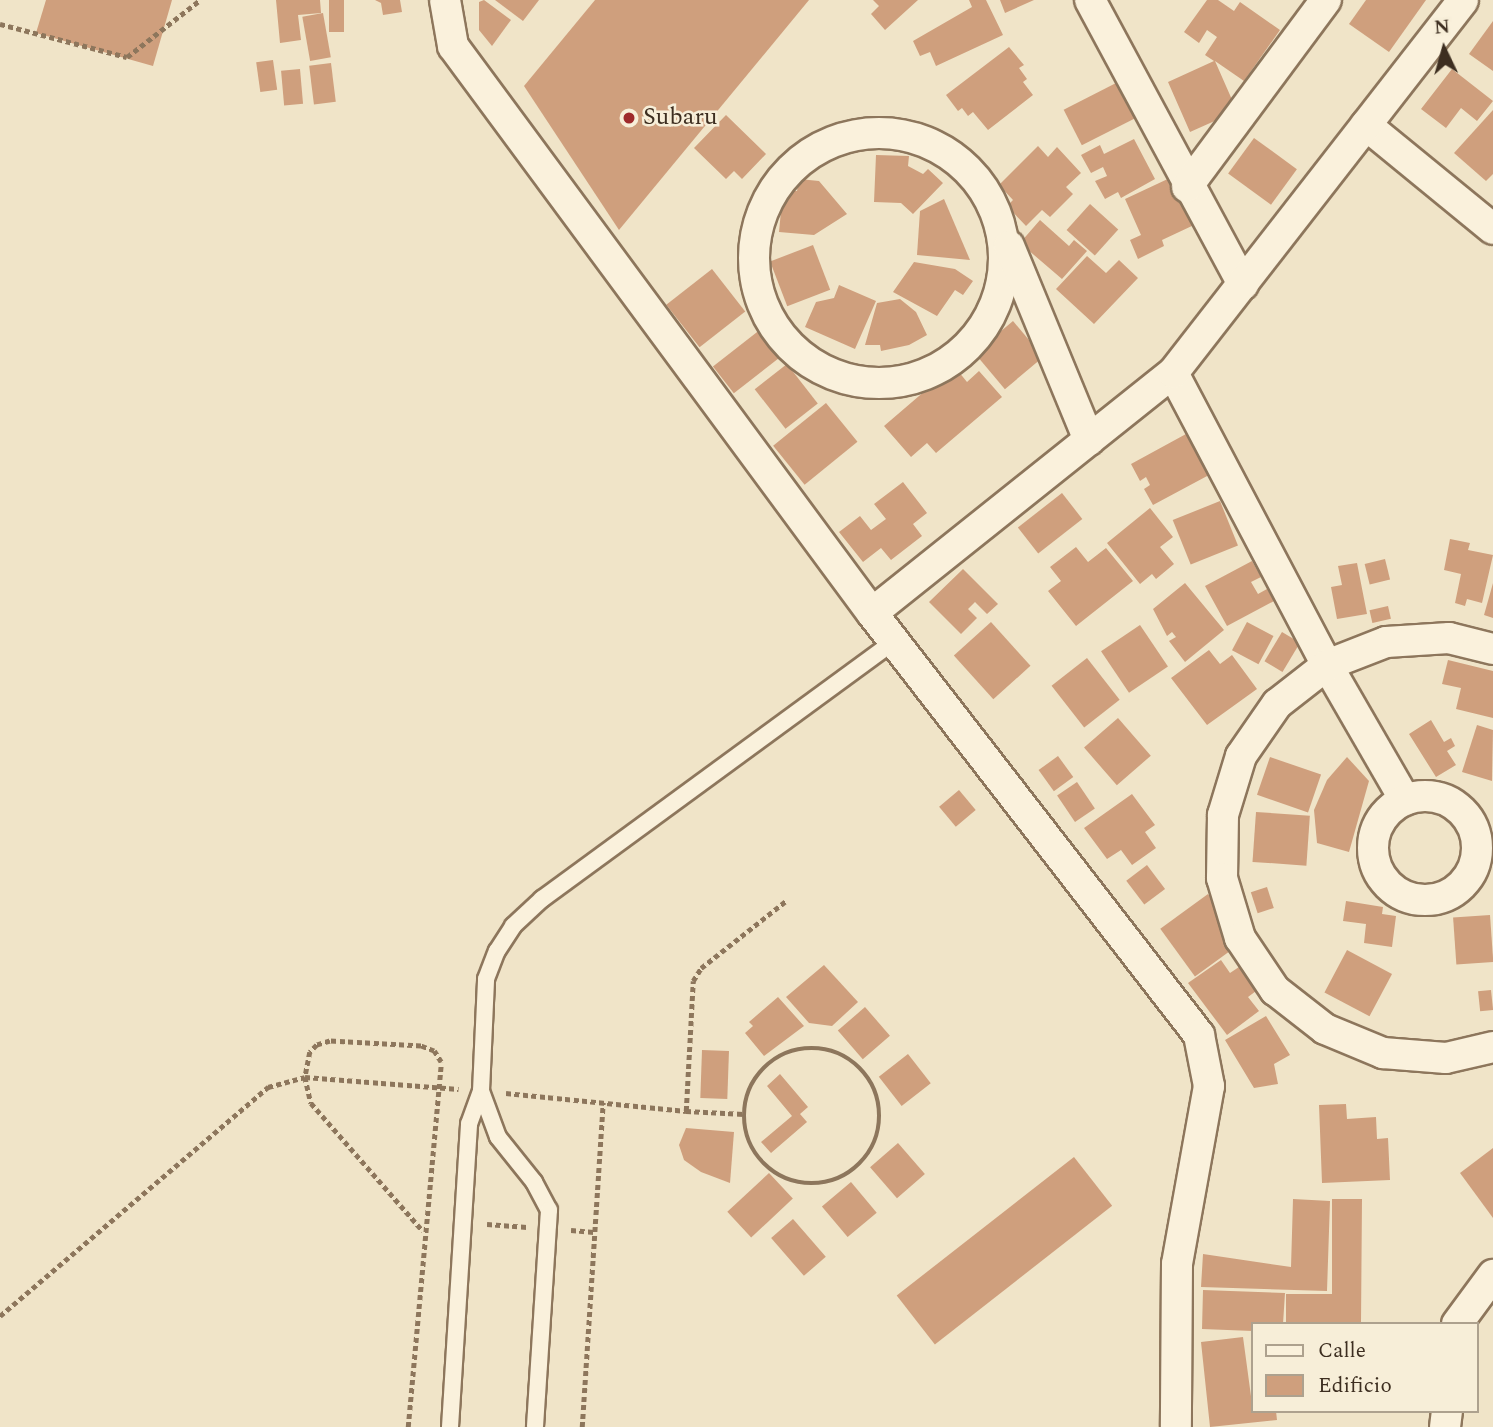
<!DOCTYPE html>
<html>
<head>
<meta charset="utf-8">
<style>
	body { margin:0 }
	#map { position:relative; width:1493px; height:1427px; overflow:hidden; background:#f0e4c8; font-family:Spectral,serif }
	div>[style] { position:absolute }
	.building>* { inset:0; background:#cf9f7d; transform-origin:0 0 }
	.path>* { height:4.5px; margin-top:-2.25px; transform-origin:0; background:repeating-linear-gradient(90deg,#8d765c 0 5px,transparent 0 8.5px) }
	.path>.ring { margin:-2.25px; padding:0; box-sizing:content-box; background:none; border:4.5px solid #8d765c; border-radius:50% }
	.roads { filter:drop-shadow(2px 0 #8d765c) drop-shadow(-2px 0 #8d765c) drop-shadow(0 2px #8d765c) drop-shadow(0 -2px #8d765c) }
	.service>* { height:16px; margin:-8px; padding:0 8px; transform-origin:8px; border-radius:8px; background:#faf1dc }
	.minor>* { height:30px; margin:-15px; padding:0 15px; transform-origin:15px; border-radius:15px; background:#faf1dc }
	.minor>.ring { margin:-15px; padding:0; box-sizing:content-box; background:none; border:30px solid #faf1dc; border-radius:50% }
	.dots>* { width:19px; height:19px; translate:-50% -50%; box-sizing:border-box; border:4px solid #f7eed8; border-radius:50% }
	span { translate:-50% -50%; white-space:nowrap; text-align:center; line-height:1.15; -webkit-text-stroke:5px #f7eed8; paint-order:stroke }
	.poi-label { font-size:24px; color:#3d2e20 }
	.left { translate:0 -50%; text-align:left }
	.legend { position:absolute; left:1251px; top:1322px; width:228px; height:91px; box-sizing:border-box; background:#f7eed8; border:2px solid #ada18e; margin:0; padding:9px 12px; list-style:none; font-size:21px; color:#3d2e20 }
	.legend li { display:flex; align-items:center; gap:14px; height:35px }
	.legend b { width:35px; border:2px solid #ada18e }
	.north { position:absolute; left:1409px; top:14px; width:70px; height:70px; -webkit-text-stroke:5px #f7eed8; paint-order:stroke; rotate:355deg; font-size:19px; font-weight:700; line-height:28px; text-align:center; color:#3d2e20 }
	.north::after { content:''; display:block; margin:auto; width:24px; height:32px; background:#3d2e20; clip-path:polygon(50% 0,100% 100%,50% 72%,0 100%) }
</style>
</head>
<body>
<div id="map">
	<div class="building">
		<div style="clip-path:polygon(46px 0,172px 0,153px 66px,36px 33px)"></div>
		<div style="clip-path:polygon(276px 0,320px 0,321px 13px,298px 15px,301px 40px,280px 43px)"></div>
		<div style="left:329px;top:0;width:15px;height:32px"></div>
		<div style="clip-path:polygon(375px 0,400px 0,402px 12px,383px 15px,381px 3px)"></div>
		<div style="clip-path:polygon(484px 0,511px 20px,492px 46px,479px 30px,479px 2px)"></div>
		<div style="clip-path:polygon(495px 0,539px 0,523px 21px)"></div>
		<div style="clip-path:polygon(595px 0,809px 0,619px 230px,524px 86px)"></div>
		<div style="clip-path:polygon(873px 0,918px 0,885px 30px,871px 14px,879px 6px)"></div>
		<div style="clip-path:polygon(969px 0,986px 0,1003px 35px,936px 66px,930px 52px,920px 56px,913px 41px,972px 7px)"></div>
		<div style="clip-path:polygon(1000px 0,1034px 0,1005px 13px)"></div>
		<div style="clip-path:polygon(1207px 0,1218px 0,1234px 11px,1240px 2px,1280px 30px,1244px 81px,1215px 61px,1237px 111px,1190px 132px,1168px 82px,1214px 61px,1205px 55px,1217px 37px,1207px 30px,1199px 43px,1184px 32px)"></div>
		<div style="clip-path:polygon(1366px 0,1426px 0,1389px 52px,1349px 24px)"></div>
		<div style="left:323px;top:13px;width:45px;height:21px;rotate:80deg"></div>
		<div style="clip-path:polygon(1493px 21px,1493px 71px,1469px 54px)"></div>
		<div style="clip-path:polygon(1009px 47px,1024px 65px,1019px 68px,1027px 79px,1023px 82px,1033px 95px,988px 130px,973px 112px,968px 116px,962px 108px,958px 111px,946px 95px)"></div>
		<div style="left:273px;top:60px;width:30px;height:17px;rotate:82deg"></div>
		<div style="left:331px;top:63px;width:39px;height:22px;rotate:83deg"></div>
		<div style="left:300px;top:69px;width:35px;height:19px;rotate:85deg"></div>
		<div style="clip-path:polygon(1452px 69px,1493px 101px,1477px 121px,1461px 108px,1446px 128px,1421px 109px)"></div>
		<div style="left:1118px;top:82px;width:40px;height:61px;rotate:63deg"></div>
		<div style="clip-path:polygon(1493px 110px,1493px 174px,1486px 181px,1454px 153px)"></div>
		<div style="clip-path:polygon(726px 115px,766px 154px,742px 179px,734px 171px,726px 179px,694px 148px)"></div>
		<div style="left:1254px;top:138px;width:53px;height:44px;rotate:36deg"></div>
		<div style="clip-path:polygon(1134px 139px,1155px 179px,1121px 198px,1118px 192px,1105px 199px,1095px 181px,1107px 176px,1103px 167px,1091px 173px,1081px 155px,1100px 145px,1104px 154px)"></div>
		<div style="clip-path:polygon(1038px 146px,1048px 157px,1057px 147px,1081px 173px,1066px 187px,1073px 194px,1050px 217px,1042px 210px,1026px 226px,1007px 206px,1013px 200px,999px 185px)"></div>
		<div style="clip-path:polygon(876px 155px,909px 156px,908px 166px,923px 174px,928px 169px,943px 183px,913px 214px,901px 203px,874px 202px)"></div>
		<div style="clip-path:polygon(1172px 177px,1194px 225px,1162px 240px,1164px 246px,1138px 259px,1130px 240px,1141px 235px,1125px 199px)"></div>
		<div style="clip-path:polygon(799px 179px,819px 181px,847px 214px,814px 235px,779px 232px,783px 190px,797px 191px)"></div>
		<div style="clip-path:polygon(944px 199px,970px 260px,917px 255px,920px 211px)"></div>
		<div style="left:1090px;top:204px;width:38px;height:35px;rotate:42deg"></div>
		<div style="clip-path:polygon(1040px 220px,1069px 246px,1074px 240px,1087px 251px,1062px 279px,1020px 243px)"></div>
		<div style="left:813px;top:245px;width:48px;height:46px;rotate:69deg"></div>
		<div style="clip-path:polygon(1087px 256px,1106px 273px,1119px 260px,1138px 278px,1094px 324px,1056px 289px)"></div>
		<div style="clip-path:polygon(914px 262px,955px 269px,973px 281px,963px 295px,955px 290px,937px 316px,893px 292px)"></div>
		<div style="left:712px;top:269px;width:54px;height:58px;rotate:52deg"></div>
		<div style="clip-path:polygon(839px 285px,876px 301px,855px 349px,805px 327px,816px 302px,834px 298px)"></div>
		<div style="clip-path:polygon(900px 299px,916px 312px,927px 335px,909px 345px,881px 351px,880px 345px,865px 345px,877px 303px)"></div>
		<div style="left:1013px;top:321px;width:47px;height:50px;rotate:50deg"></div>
		<div style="left:761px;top:329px;width:34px;height:61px;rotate:52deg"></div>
		<div style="left:787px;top:364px;width:50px;height:41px;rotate:52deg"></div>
		<div style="clip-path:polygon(954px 366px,967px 382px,979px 371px,1002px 397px,936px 453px,927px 443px,911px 457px,884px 426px)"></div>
		<div style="left:826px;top:403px;width:50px;height:68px;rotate:51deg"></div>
		<div style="clip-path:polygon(1186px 434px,1209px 475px,1153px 505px,1144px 489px,1150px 485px,1146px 477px,1140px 481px,1131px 464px)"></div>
		<div style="clip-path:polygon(903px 482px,927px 513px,913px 524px,922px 536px,891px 560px,881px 548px,863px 562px,839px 532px,860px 516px,871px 530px,886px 519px,874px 504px)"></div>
		<div style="left:1062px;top:493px;width:33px;height:56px;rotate:52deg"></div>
		<div style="left:1220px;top:501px;width:48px;height:51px;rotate:68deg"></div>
		<div style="clip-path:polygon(1150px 508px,1173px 537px,1160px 547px,1174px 564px,1156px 579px,1152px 574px,1140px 584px,1107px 543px)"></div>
		<div style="clip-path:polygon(1450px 539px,1470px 543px,1468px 550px,1493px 555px,1482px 603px,1467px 599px,1465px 606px,1455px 603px,1461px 574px,1444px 570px)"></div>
		<div style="clip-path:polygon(1076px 547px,1088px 562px,1106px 548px,1133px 581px,1076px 626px,1048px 591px,1061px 581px,1050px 567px)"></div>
		<div style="left:1385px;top:559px;width:21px;height:21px;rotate:76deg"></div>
		<div style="clip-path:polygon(1252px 561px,1261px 577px,1251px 582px,1258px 594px,1267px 589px,1274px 601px,1227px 626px,1205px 586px)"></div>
		<div style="clip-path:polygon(1357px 563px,1367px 614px,1337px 619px,1331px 587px,1342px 585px,1338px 566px)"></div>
		<div style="clip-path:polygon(963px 569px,998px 604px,987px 614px,975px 602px,968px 609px,977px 618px,961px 634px,929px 602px)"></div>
		<div style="clip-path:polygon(1185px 583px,1224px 630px,1185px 662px,1169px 641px,1176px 637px,1172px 632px,1167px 636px,1153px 609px)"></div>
		<div style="clip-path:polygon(1493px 583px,1493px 618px,1484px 615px)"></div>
		<div style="left:1388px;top:606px;width:13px;height:19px;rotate:77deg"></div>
		<div style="left:991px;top:622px;width:59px;height:50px;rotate:48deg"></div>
		<div style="left:1247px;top:622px;width:30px;height:32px;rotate:28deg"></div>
		<div style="left:1140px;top:625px;width:50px;height:47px;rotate:56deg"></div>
		<div style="left:1282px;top:632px;width:21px;height:34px;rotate:31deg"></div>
		<div style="clip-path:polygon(1209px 650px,1220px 664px,1232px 655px,1257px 689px,1207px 725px,1171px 678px)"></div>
		<div style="left:1087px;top:658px;width:53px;height:45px;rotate:52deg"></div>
		<div style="clip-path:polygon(1448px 660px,1493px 671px,1493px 718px,1456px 709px,1461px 688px,1442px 684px)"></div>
		<div style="left:1118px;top:718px;width:50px;height:45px;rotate:49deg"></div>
		<div style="clip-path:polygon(1431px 720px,1444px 742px,1451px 738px,1455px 746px,1447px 751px,1456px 765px,1436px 777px,1409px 734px)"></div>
		<div style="clip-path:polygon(1477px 725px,1493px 730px,1492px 781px,1462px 772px)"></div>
		<div style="left:1058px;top:756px;width:26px;height:24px;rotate:54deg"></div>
		<div style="left:1270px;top:757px;width:54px;height:40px;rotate:19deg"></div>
		<div style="clip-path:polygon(1347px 757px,1369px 781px,1349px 852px,1317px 843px,1314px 810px,1327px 780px)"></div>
		<div style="left:1077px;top:782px;width:32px;height:24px;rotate:56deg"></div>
		<div style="left:959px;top:790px;width:26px;height:26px;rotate:50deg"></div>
		<div style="clip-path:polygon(1132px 794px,1155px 825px,1145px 832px,1156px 848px,1132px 865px,1121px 850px,1107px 859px,1084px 828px)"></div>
		<div style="left:1256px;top:812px;width:54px;height:50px;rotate:4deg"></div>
		<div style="left:1147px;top:865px;width:30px;height:26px;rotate:53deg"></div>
		<div style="left:1267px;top:887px;width:22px;height:17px;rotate:72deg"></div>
		<div style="left:1208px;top:894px;width:59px;height:59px;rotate:54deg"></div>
		<div style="clip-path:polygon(1346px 901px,1383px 907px,1382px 914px,1396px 916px,1392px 947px,1364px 943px,1366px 924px,1343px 921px)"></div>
		<div style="left:1490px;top:915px;width:47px;height:37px;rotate:86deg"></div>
		<div style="left:1347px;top:950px;width:51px;height:48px;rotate:28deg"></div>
		<div style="clip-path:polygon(1221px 960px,1230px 973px,1242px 965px,1260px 988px,1248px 997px,1259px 1011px,1227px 1035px,1188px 983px)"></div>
		<div style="clip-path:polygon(824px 965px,858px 1002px,832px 1026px,809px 1023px,786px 997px)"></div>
		<div style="left:1491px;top:990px;width:20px;height:13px;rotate:84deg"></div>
		<div style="clip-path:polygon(778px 997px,804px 1026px,764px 1056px,745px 1033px,753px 1026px,749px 1022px)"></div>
		<div style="left:865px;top:1007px;width:38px;height:36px;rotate:49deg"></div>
		<div style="clip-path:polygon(1266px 1016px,1290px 1055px,1274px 1064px,1278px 1084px,1254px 1088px,1225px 1040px)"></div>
		<div style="left:702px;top:1050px;width:27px;height:48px;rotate:2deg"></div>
		<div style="left:908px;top:1054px;width:37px;height:37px;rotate:52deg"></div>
		<div style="clip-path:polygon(780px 1074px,808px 1107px,800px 1114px,807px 1122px,771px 1153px,761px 1142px,792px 1116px,767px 1086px)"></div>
		<div style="clip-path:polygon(1346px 1104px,1347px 1119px,1376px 1117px,1377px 1139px,1388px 1138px,1390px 1180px,1322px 1183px,1319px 1105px)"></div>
		<div style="clip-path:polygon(686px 1128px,734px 1132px,730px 1183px,701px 1172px,684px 1160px,679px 1145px)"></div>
		<div style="left:898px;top:1143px;width:41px;height:37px;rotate:49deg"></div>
		<div style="clip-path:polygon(1493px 1148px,1493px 1218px,1460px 1173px)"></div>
		<div style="left:1074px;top:1157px;width:62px;height:225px;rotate:52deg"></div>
		<div style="left:769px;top:1173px;width:35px;height:57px;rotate:47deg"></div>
		<div style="left:851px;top:1182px;width:40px;height:38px;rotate:50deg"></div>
		<div style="clip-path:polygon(1293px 1199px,1330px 1201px,1327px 1291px,1201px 1287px,1203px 1254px,1291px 1267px)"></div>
		<div style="clip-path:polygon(1332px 1199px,1362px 1199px,1361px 1324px,1286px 1324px,1286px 1294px,1332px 1294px)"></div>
		<div style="left:793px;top:1219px;width:50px;height:29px;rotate:49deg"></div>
		<div style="clip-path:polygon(1203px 1290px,1285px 1293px,1283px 1324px,1253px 1324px,1253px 1331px,1202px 1329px)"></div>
		<div style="clip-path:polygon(1243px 1337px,1253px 1411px,1276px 1411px,1277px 1420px,1210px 1427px,1201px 1342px)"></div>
	</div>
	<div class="path">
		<div style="left:0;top:24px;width:131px;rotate:14.6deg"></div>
		<div style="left:127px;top:57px;width:93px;rotate:-38deg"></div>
		<div class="ring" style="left:744px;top:1048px;width:131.5px;height:131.5px"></div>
		<div style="left:506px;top:1093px;width:181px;rotate:5.7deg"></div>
		<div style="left:686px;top:1111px;width:130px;rotate:-86.9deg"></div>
		<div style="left:693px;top:981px;width:15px;rotate:-58deg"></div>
		<div style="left:701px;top:968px;width:110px;rotate:-38.3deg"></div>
		<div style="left:686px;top:1111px;width:58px;rotate:3deg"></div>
		<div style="left:487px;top:1224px;width:40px;rotate:4.3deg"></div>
		<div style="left:571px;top:1230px;width:23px;rotate:5deg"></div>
		<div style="left:0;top:1316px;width:353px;rotate:-40.5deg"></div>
		<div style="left:268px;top:1087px;width:38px;rotate:-15deg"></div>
		<div style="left:305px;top:1077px;width:154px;rotate:4.5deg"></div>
		<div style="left:408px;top:1427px;width:366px;rotate:-84.8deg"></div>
		<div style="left:441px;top:1062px;width:13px;rotate:-122deg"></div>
		<div style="left:434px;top:1051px;width:14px;rotate:-159deg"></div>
		<div style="left:421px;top:1046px;width:91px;rotate:-176.9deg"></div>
		<div style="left:330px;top:1041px;width:14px;rotate:163deg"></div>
		<div style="left:317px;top:1045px;width:10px;rotate:135deg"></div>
		<div style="left:310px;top:1052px;width:25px;rotate:101deg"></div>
		<div style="left:305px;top:1077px;width:27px;rotate:77deg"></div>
		<div style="left:311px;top:1103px;width:170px;rotate:48.8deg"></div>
		<div style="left:582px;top:1427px;width:325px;rotate:-86.3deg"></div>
	</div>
	<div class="roads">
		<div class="service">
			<div style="left:481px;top:1091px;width:49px;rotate:69.7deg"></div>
			<div style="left:498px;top:1137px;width:58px;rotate:51.3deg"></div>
			<div style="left:534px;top:1182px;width:32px;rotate:62deg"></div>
			<div style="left:549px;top:1210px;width:217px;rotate:93.7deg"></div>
			<div style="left:450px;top:1427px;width:304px;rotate:-86.4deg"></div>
			<div style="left:469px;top:1124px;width:35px;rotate:-70deg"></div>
			<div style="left:481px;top:1091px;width:112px;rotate:-87.4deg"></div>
			<div style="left:486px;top:979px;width:30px;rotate:-69deg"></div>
			<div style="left:497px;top:951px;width:30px;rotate:-57deg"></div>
			<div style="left:513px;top:926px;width:40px;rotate:-43deg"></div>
			<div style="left:542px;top:899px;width:436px;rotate:-36.2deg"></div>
		</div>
		<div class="minor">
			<div style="left:445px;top:0;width:47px;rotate:80.1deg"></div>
			<div style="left:453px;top:46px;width:705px;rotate:53.54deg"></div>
			<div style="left:872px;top:613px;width:534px;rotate:52.23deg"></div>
			<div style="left:1199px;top:1035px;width:52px;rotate:78.9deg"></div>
			<div style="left:1209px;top:1086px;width:181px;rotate:100.2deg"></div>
			<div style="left:1177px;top:1264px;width:163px;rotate:90.4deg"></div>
			<div style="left:1090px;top:0;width:323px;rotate:61.7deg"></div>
			<div style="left:1366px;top:125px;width:164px;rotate:39.3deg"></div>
			<div class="ring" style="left:754px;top:133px;width:220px;height:220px"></div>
			<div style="left:1187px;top:187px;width:233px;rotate:-53.4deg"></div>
			<div style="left:1009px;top:246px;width:210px;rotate:67.6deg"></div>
			<div style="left:1173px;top:373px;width:330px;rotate:62.2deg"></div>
			<div style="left:1327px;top:665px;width:156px;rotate:60deg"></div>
			<div style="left:872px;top:613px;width:385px;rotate:-38.6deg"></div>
			<div style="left:1173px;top:373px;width:472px;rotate:-52.1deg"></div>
			<div style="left:1493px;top:649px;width:45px;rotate:-166deg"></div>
			<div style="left:1449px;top:638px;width:63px;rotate:176.4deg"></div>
			<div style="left:1386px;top:642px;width:63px;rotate:158.7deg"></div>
			<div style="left:1327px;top:665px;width:63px;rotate:142deg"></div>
			<div style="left:1277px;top:704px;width:63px;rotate:124.7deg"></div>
			<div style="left:1241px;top:756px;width:62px;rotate:107deg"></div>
			<div style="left:1223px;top:815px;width:63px;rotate:90.9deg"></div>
			<div style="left:1222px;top:878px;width:63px;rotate:73.3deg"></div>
			<div style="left:1240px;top:938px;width:63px;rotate:56.1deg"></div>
			<div style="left:1275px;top:990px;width:63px;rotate:38deg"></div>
			<div style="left:1325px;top:1029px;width:63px;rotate:22.5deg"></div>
			<div style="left:1383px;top:1053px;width:63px;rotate:4.5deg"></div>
			<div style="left:1446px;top:1058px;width:48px;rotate:-13.2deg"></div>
			<div class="ring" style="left:1373px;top:796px;width:74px;height:74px"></div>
			<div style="left:1457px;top:1324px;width:61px;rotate:-53.7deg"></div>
			<div style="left:1445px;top:1427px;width:16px;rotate:-83deg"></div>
		</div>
	</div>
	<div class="dots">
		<div style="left:629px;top:118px;background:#9e2a2b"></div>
	</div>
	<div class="poi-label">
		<span class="left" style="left:643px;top:118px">Subaru</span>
	</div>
	<ul class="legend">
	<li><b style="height:9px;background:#faf1dc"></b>Calle</li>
	<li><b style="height:19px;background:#cf9f7d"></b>Edificio</li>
	</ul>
	<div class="north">N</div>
</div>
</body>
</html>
